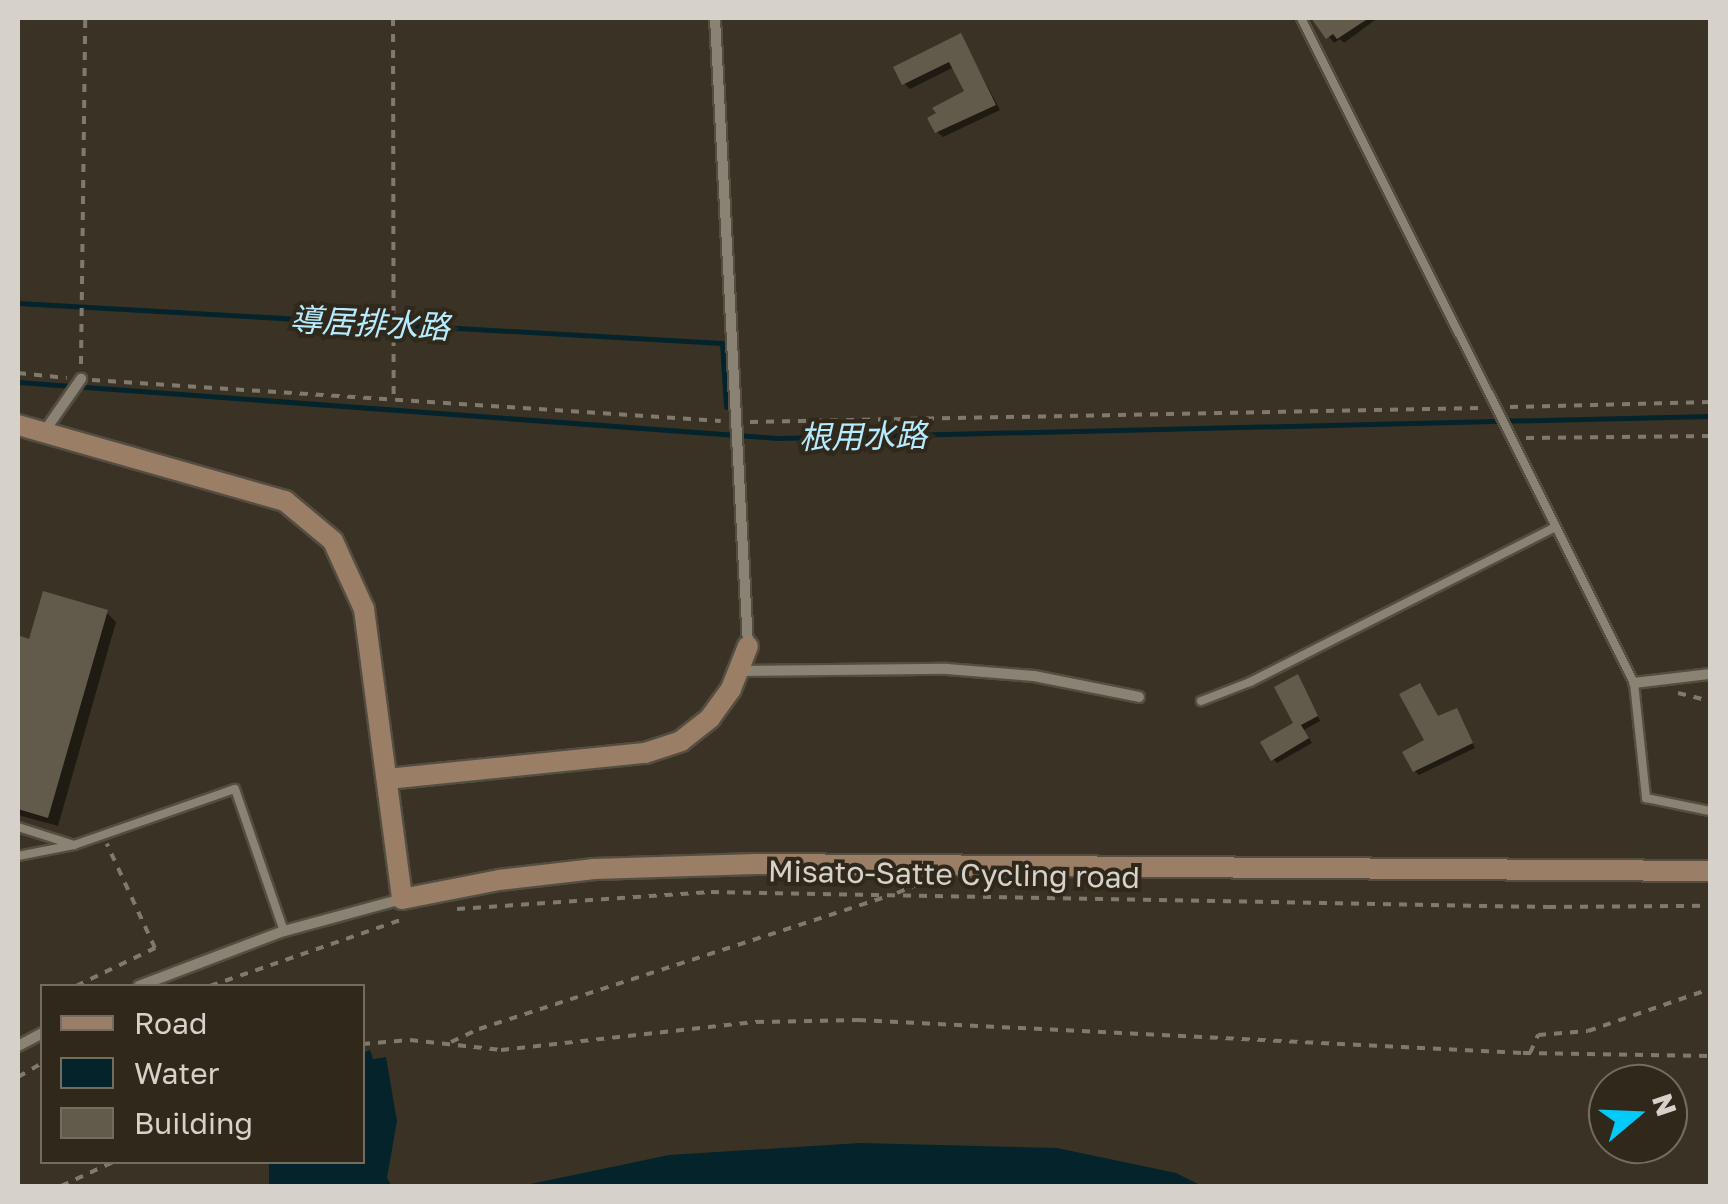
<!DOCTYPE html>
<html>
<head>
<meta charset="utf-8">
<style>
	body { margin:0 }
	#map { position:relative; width:1728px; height:1204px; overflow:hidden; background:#3a3325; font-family:"Golos Text","Noto Sans JP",sans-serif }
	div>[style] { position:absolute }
	.water>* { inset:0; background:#05232b }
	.shadow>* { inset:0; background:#0007 }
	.stream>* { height:5px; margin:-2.5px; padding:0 2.5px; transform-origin:2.5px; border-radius:2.5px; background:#05232b }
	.building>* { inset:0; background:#625b4c }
	.path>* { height:4px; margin-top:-2px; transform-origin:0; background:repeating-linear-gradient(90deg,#80796e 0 8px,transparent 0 16px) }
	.roads { filter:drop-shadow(2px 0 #544e42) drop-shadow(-2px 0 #544e42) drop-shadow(0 2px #544e42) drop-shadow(0 -2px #544e42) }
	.lane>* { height:8px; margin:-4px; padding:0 4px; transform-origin:4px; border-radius:4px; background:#8a8373 }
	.street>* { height:10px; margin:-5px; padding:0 5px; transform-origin:5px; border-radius:5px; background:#8a8373 }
	.secondary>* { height:20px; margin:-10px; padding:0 10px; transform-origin:10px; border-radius:10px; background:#9b7e66 }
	span { translate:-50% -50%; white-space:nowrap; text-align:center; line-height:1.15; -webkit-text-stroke:8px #30291b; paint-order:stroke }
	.street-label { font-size:30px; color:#d6d1c9 }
	.water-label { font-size:32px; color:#b5ecff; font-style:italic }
	.frame { position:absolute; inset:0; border:20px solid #d6d1c9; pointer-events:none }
	.legend { position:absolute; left:40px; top:984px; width:325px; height:180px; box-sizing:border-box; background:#30291b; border:2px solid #726c61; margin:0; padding:12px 18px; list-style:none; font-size:30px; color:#d6d1c9 }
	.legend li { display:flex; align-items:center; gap:20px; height:50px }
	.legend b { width:50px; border:2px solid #726c61 }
	.north { position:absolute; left:1588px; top:1064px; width:100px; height:100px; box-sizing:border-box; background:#30291b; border:2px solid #726c61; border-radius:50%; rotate:71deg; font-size:28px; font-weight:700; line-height:40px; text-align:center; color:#d6d1c9 }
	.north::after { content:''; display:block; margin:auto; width:35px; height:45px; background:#02cbf9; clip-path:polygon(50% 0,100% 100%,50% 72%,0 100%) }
</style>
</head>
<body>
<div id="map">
	<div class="water">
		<div style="clip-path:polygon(370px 1050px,373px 1059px,386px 1057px,397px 1121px,387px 1178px,392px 1186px,269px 1186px,269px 1162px,362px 1162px,363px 1053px)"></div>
		<div style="clip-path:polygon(860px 1143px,1057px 1148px,1176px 1173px,1202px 1186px,521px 1186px,669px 1155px)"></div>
	</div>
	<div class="shadow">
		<div style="clip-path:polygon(1319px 18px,1374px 18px,1375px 20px,1344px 43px,1340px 39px,1334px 43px,1316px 20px)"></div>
		<div style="clip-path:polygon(961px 36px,1000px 110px,943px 137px,937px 132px,967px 92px,954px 67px,910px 89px,904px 83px)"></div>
		<div style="clip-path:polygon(106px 612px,116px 622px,58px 826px,18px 815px,18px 638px,31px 642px)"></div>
		<div style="clip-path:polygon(1298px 677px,1320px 721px,1304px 730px,1312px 743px,1277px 763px,1273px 759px,1296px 724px)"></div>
		<div style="clip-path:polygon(1456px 711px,1475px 748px,1419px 775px,1415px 771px,1439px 718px)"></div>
	</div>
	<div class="stream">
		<div style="left:18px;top:303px;width:705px;rotate:3.25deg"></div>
		<div style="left:722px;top:343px;width:64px;rotate:86.4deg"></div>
		<div style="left:18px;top:382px;width:761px;rotate:4.22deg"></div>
		<div style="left:777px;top:438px;width:933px;rotate:-1.35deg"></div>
	</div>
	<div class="building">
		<div style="clip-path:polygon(1311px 18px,1369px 18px,1337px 39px,1333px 34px,1326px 39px)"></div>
		<div style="clip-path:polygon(961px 33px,996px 105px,935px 133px,927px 118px,936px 113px,932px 108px,964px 91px,949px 62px,902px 85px,893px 67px)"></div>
		<div style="clip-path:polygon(43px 591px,108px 610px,48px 818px,18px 809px,18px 635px,29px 639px)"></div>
		<div style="clip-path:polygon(1298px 674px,1318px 716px,1301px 725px,1309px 738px,1271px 761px,1260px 742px,1293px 723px,1274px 687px)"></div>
		<div style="clip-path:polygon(1420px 683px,1438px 716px,1457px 708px,1473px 743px,1413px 772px,1402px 752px,1424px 740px,1399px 694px)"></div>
	</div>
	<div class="path">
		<div style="left:393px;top:18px;width:384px;rotate:89.9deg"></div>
		<div style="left:81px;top:364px;width:346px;rotate:-89.3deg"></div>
		<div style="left:18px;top:373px;width:49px;rotate:5.8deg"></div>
		<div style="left:92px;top:380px;width:630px;rotate:3.73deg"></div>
		<div style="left:1510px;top:407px;width:200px;rotate:-1.4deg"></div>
		<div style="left:750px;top:422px;width:731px;rotate:-1.1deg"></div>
		<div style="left:1526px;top:438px;width:184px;rotate:-0.6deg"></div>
		<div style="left:1678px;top:693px;width:33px;rotate:14deg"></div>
		<div style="left:897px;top:893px;width:21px;rotate:-23deg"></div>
		<div style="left:457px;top:909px;width:255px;rotate:-3.8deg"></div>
		<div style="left:711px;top:892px;width:837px;rotate:1.03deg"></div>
		<div style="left:1548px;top:907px;width:162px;rotate:-0.4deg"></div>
		<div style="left:76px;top:986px;width:88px;rotate:-25.7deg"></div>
		<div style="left:155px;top:948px;width:115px;rotate:-114.8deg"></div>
		<div style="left:210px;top:986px;width:205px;rotate:-19.1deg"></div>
		<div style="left:41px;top:1004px;width:1px;rotate:-45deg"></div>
		<div style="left:451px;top:1042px;width:31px;rotate:-25deg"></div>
		<div style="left:479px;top:1029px;width:430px;rotate:-18deg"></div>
		<div style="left:362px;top:1044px;width:48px;rotate:-4.8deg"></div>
		<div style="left:410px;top:1040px;width:92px;rotate:6.3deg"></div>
		<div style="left:501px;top:1050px;width:257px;rotate:-6.3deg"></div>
		<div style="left:756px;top:1022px;width:102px;rotate:-1.1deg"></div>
		<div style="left:858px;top:1020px;width:666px;rotate:2.84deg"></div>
		<div style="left:1523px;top:1053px;width:187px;rotate:0.9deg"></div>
		<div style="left:1530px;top:1053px;width:20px;rotate:-66deg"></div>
		<div style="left:1538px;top:1035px;width:50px;rotate:-4.6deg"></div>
		<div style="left:1588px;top:1031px;width:129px;rotate:-19deg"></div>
		<div style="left:18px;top:1077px;width:28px;rotate:-30deg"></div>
		<div style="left:61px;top:1186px;width:57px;rotate:-24.8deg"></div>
	</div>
	<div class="roads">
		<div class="lane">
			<div style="left:1301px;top:18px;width:744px;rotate:63.4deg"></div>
			<div style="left:1634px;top:683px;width:116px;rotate:84deg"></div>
			<div style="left:1646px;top:798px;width:65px;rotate:11.5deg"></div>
			<div style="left:1201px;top:701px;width:53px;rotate:-21.2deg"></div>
			<div style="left:1250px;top:682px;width:341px;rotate:-26.9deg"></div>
			<div style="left:18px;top:827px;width:59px;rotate:17.8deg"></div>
			<div style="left:18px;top:856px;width:57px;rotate:-11.1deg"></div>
			<div style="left:74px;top:845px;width:170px;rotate:-19.2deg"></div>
			<div style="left:235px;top:789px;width:150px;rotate:71deg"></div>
		</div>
		<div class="street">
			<div style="left:715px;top:18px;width:629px;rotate:86.99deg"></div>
			<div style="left:44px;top:432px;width:65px;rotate:-55.1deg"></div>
			<div style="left:739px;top:671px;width:208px;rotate:-0.6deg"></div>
			<div style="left:947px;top:669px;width:87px;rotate:4.6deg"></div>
			<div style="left:1034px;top:676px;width:107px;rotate:11.3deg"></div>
			<div style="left:1634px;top:683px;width:77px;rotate:-6.8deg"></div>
			<div style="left:139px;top:986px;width:155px;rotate:-20.8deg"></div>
			<div style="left:284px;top:931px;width:122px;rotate:-15.2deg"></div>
			<div style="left:18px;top:1046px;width:27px;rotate:-28deg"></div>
		</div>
		<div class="secondary">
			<div style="left:18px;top:425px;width:278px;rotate:15.9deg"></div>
			<div style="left:285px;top:501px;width:62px;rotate:39.8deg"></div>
			<div style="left:333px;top:541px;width:75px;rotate:65.5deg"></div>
			<div style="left:364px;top:609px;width:292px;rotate:82.5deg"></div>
			<div style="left:402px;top:899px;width:99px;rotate:-11.1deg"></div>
			<div style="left:499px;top:880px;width:96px;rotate:-6.6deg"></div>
			<div style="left:594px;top:869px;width:162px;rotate:-1.8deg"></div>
			<div style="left:756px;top:864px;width:954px;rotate:0.42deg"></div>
			<div style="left:387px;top:779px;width:259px;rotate:-5.8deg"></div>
			<div style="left:645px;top:753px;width:38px;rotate:-18deg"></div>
			<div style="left:681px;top:741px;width:37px;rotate:-38deg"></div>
			<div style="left:710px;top:718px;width:36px;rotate:-54deg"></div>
			<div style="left:731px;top:689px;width:46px;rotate:-68.4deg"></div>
		</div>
	</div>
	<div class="street-label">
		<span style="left:954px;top:874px;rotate:1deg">Misato-Satte Cycling road</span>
	</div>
	<div class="water-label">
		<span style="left:370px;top:323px;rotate:3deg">導居排水路</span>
		<span style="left:863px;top:436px;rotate:-1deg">根用水路</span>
	</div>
	<div class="frame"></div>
	<ul class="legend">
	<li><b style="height:12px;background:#9b7e66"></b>Road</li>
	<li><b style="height:28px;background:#05232b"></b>Water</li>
	<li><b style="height:28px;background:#625b4c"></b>Building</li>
	</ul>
	<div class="north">N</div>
</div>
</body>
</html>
